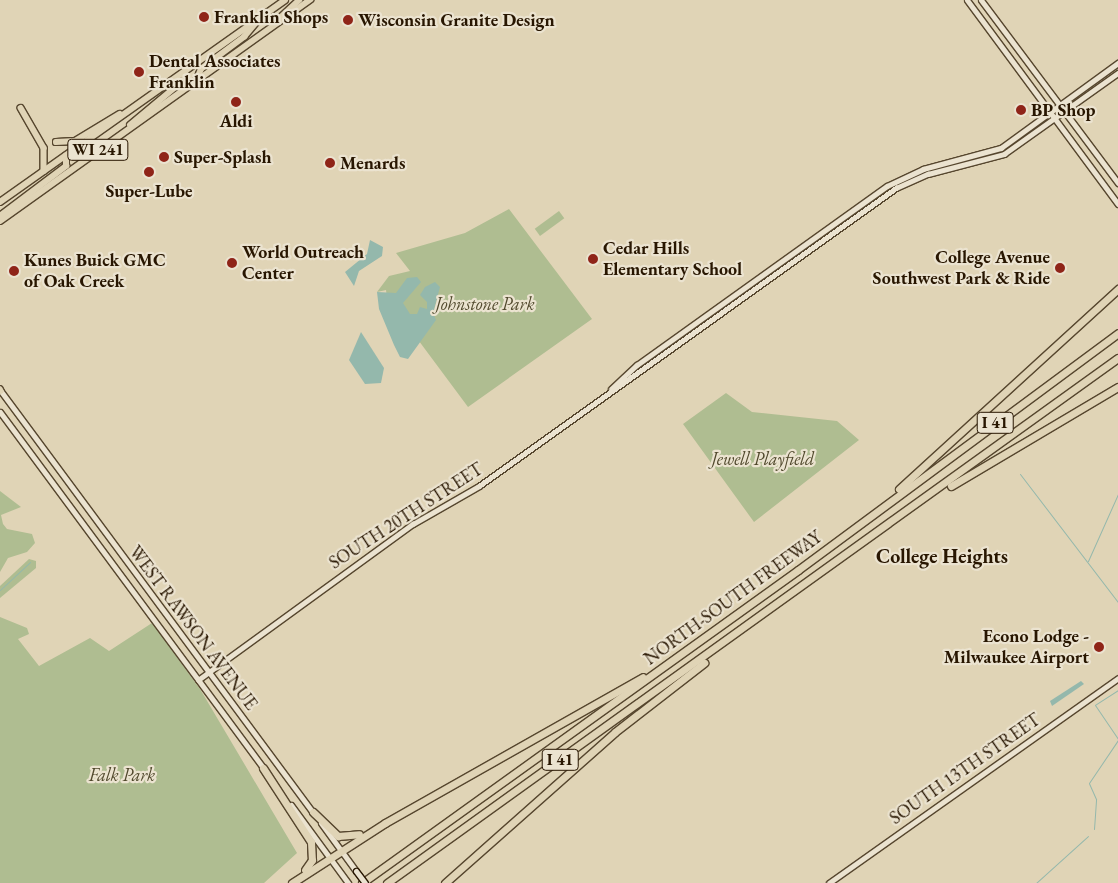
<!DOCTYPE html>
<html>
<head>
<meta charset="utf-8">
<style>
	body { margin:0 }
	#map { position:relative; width:1118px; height:883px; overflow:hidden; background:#e0d4b6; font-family:"EB Garamond",serif }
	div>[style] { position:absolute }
	.green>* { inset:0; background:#afbd91; transform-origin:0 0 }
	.water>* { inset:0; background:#94b8ac }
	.stream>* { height:1px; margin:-0.5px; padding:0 0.5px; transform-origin:0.5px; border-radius:0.5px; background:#94b8ac }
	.roads { filter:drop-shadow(1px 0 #56462e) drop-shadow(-1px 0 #56462e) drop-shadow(0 1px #56462e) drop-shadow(0 -1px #56462e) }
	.tertiary>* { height:4.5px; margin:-2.25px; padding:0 2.25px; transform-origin:2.25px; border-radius:2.25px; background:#ebe3d0 }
	.secondary>* { height:5px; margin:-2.5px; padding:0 2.5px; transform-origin:2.5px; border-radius:2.5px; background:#ebe3d0 }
	.primary>* { height:5.5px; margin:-2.75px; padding:0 2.75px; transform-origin:2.75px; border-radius:2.75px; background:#e0d4b6 }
	.motorway>* { height:7px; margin:-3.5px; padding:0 3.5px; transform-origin:3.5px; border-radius:3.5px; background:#e0d4b6 }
	.bridges { filter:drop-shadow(1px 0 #281601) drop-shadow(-1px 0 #281601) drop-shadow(0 1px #281601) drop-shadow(0 -1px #281601) }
	.secondary-bridge>* { height:5px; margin:-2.5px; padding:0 2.5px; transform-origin:2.5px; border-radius:2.5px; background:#ebe3d0 }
	.dots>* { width:14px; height:14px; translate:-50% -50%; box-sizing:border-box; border:2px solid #ebe3d0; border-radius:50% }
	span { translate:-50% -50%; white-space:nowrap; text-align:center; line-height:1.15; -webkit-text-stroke:4.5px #ebe3d0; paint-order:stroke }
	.shield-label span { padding:1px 4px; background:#ebe3d0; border:1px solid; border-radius:4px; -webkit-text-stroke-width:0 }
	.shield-label { font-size:16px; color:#281601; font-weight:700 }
	.poi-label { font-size:18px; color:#281601; font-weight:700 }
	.left { translate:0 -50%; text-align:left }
	.right { translate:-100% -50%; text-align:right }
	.park-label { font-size:18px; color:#50482c; font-style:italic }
	.street-label { font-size:18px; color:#281601 }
	.quarter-label { font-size:20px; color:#281601; font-weight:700 }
</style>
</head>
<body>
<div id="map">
	<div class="green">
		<div style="clip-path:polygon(509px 209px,592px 319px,468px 407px,387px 298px,386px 290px,377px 292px,389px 276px,410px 271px,396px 253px,465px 233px)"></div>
		<div style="left:559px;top:211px;width:9px;height:30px;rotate:54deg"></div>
		<div style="clip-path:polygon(726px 393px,752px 412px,837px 421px,859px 440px,754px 522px,683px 424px)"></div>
		<div style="clip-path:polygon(0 491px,21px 507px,1px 515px,3px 524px,7px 529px,32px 534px,35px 543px,27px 552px,8px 558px,0 572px)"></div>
		<div style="clip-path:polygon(29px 559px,36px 561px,36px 568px,0 598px,0 586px)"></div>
		<div style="clip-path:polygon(0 617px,27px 628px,29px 634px,18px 639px,39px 666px,90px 638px,109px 651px,152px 623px,200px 689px,297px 853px,264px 883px,0 883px)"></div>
	</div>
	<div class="water">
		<div style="clip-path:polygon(370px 240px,383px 247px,382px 256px,359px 271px,354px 286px,345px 272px,367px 254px)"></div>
		<div style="clip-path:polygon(417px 277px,421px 282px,403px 303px,410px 314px,417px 314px,420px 307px,427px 309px,427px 302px,420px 295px,425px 287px,435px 282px,440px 287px,433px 313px,436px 320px,408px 359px,400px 357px,394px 345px,379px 309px,377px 292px,396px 293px,407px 278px)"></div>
		<div style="clip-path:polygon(361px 332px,384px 368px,381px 383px,365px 384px,349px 360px)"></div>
		<div style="clip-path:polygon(1081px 681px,1084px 684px,1052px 706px,1050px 701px)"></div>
	</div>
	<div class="stream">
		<div style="left:1020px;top:474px;width:161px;rotate:52.6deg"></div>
		<div style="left:1088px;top:561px;width:73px;rotate:-65.9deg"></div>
		<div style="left:0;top:590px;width:41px;rotate:-43deg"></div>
		<div style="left:1118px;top:690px;width:27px;rotate:147deg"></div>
		<div style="left:1095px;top:705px;width:41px;rotate:55.9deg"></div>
		<div style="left:1094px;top:829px;width:30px;rotate:-86deg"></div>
		<div style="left:1096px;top:799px;width:17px;rotate:-114deg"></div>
		<div style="left:1089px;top:783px;width:52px;rotate:-56deg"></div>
		<div style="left:1036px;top:883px;width:70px;rotate:-42.1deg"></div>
	</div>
	<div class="roads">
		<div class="tertiary">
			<div style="left:611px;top:389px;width:35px;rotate:-43deg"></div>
			<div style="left:637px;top:365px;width:307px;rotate:-35.6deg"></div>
			<div style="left:887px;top:186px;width:40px;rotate:-25deg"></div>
			<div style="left:923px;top:169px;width:81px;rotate:-15.1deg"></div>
			<div style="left:1001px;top:148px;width:145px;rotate:-36deg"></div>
			<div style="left:198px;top:680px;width:266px;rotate:-36deg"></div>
			<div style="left:413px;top:524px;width:76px;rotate:-29.9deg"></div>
			<div style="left:479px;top:486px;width:513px;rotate:-35.55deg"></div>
			<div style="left:896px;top:188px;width:35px;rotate:-24deg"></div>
			<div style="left:928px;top:174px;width:79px;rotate:-14.7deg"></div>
			<div style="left:1004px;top:154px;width:140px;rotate:-35.4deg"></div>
			<div style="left:829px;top:883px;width:354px;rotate:-35.3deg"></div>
		</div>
		<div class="secondary">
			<div style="left:967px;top:0;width:254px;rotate:53.5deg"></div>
			<div style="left:981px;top:0;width:229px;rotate:53.2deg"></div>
			<div style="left:0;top:390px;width:528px;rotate:53.48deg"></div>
			<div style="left:0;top:412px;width:445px;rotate:53.5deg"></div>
			<div style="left:291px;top:805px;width:97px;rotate:53.8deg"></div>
			<div style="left:321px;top:823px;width:59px;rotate:53.9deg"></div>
		</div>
		<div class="primary">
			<div style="left:280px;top:18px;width:26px;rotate:-43deg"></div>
			<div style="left:196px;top:81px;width:13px;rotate:-67deg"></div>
			<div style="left:201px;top:69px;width:54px;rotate:-36.7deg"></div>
			<div style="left:244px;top:37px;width:25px;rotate:-50deg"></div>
			<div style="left:21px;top:108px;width:46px;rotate:60.1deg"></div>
			<div style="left:44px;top:148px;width:23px;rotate:90deg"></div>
			<div style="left:130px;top:125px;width:70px;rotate:-39.8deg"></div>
			<div style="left:184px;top:80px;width:9px;rotate:-84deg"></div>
			<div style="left:56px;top:142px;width:19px;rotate:-3deg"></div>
			<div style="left:75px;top:141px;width:52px;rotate:-31deg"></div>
			<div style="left:0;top:202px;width:349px;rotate:-35.3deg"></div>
			<div style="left:0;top:216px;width:83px;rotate:-37.1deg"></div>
			<div style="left:66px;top:166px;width:10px;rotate:-90deg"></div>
			<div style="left:0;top:221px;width:381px;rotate:-35.5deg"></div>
			<div style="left:0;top:389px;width:2px;rotate:63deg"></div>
		</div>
		<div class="motorway">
			<div style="left:951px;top:486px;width:194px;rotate:-30.7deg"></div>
			<div style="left:899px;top:489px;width:297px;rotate:-42.4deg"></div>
			<div style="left:263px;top:768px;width:88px;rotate:57deg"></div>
			<div style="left:311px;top:842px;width:18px;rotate:87deg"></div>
			<div style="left:312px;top:860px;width:12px;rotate:125deg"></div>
			<div style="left:313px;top:812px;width:35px;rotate:44deg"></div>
			<div style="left:338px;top:836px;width:21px;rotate:-5deg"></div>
			<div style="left:292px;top:883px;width:111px;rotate:-32.8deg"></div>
			<div style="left:385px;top:823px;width:296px;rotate:-29.5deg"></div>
			<div style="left:362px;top:883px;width:537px;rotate:-35.67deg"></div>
			<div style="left:798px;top:570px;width:398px;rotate:-36.5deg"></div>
			<div style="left:387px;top:883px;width:900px;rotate:-35.69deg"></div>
			<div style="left:445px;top:883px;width:227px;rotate:-41.6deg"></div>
			<div style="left:615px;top:732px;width:113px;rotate:-37.8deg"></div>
		</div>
	</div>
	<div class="bridges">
		<div class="secondary-bridge">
			<div style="left:356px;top:871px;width:15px;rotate:53deg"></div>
		</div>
	</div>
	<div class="dots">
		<div style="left:204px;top:17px;background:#8f2418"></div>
		<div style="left:348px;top:20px;background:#8f2418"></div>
		<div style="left:139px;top:72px;background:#8f2418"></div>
		<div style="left:236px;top:102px;background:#8f2418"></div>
		<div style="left:1021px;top:110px;background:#8f2418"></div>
		<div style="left:164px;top:157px;background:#8f2418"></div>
		<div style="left:330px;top:163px;background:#8f2418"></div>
		<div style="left:149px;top:172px;background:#8f2418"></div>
		<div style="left:593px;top:259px;background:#8f2418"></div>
		<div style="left:232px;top:263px;background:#8f2418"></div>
		<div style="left:1060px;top:268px;background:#8f2418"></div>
		<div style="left:14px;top:271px;background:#8f2418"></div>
		<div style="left:1099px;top:647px;background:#8f2418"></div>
	</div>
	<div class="shield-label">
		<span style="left:98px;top:150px">WI 241</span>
		<span style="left:995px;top:423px">I 41</span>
		<span style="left:560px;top:760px">I 41</span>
	</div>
	<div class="poi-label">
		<span class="left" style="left:214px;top:17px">Franklin Shops</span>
		<span class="left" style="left:358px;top:20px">Wisconsin Granite Design</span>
		<span class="left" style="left:149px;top:72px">Dental Associates<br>Franklin</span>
		<span class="left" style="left:1031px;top:110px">BP Shop</span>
		<span style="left:236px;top:121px">Aldi</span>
		<span class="left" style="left:174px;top:157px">Super-Splash</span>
		<span class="left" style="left:340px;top:163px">Menards</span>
		<span style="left:149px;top:191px">Super-Lube</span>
		<span class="left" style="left:603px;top:259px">Cedar Hills<br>Elementary School</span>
		<span class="left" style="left:242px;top:263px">World Outreach<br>Center</span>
		<span class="right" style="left:1050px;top:268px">College Avenue<br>Southwest Park &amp; Ride</span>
		<span class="left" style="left:24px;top:271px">Kunes Buick GMC<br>of Oak Creek</span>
		<span class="right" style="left:1089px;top:647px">Econo Lodge -<br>Milwaukee Airport</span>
	</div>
	<div class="park-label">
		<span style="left:485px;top:304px">Johnstone Park</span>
		<span style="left:763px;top:459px">Jewell Playfield</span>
		<span style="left:122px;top:775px">Falk Park</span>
	</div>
	<div class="street-label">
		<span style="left:406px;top:516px;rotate:-33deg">SOUTH 20TH STREET</span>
		<span style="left:733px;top:598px;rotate:-36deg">NORTH-SOUTH FREEWAY</span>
		<span style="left:193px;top:628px;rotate:53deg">WEST RAWSON AVENUE</span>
		<span style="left:965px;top:769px;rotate:-35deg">SOUTH 13TH STREET</span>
	</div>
	<div class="quarter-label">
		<span style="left:942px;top:556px">College Heights</span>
	</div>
</div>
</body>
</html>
